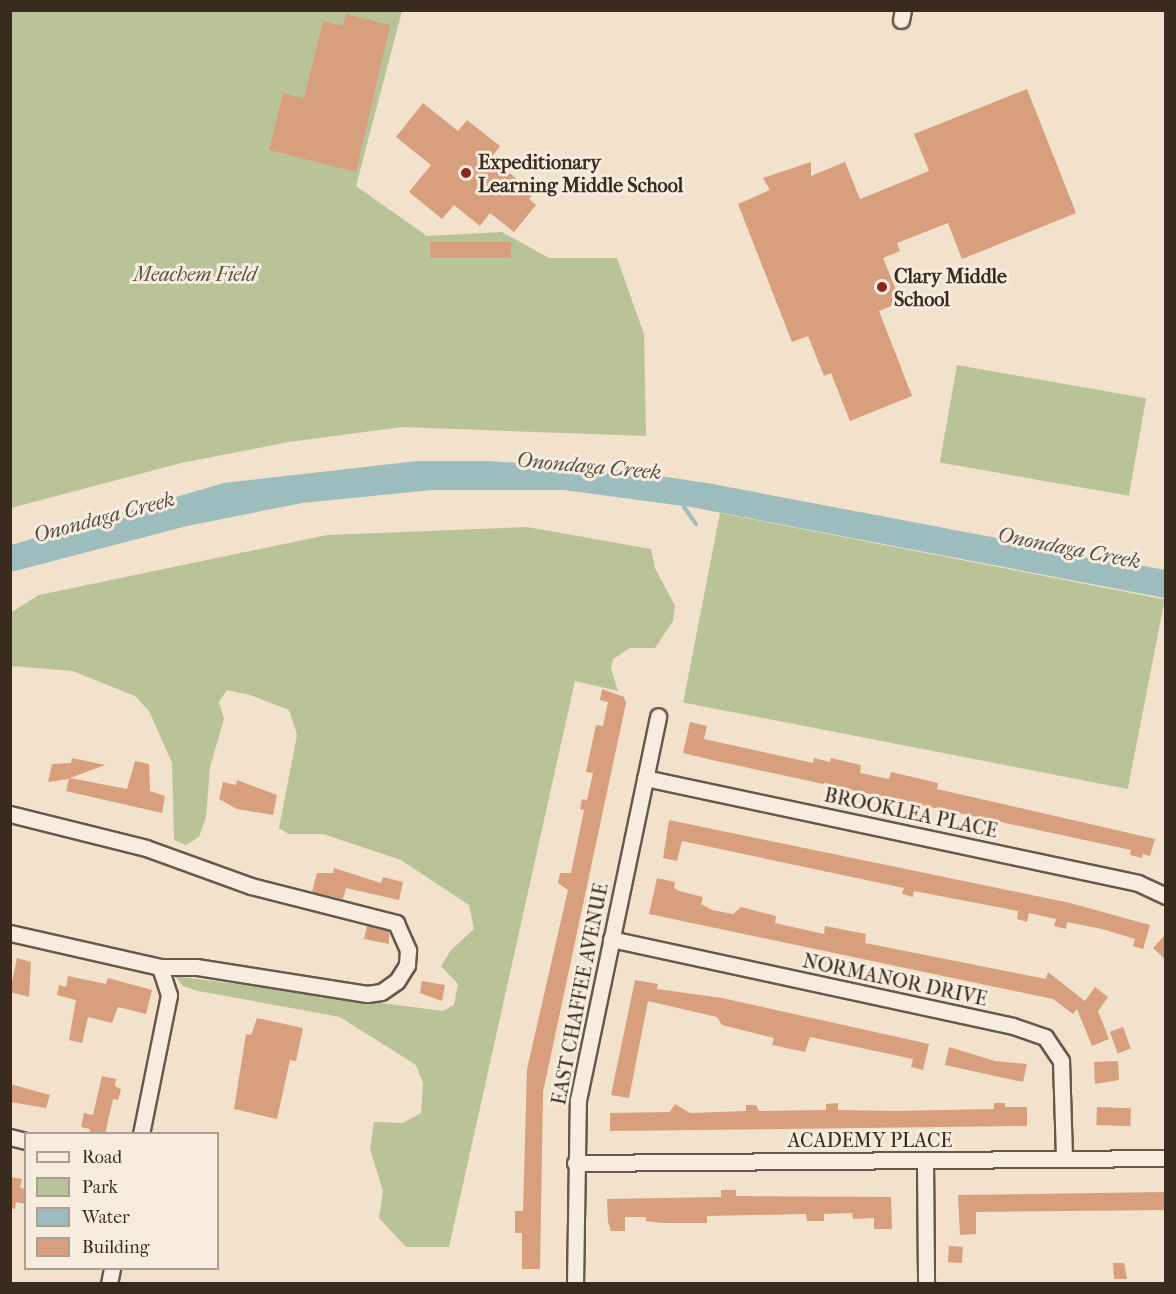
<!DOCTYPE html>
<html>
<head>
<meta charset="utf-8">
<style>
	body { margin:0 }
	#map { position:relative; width:1176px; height:1294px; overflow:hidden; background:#f2e1cb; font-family:"IM FELL French Canon",serif }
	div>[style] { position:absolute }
	.green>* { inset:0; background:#bac397; transform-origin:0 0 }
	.water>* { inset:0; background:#9cbcbd }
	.stream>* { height:4px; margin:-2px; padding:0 2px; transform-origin:2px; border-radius:2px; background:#9cbcbd }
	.building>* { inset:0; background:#d79f7e; transform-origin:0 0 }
	.roads { filter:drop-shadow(2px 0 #67594a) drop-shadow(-2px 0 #67594a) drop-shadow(0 2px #67594a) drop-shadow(0 -2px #67594a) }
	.minor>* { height:15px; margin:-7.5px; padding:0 7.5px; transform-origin:7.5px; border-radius:7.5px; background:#f7ecdd }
	.dots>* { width:16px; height:16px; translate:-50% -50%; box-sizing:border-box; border:3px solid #f7ecdd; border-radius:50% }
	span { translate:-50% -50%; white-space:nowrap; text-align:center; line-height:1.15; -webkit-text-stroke:6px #f7ecdd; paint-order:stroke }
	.poi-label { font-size:20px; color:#392c1f; font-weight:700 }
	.left { translate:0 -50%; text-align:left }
	.park-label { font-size:20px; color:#59523d; font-style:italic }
	.street-label { font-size:20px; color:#392c1f }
	.water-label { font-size:21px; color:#525046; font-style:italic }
	.frame { position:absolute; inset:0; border:12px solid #392c1f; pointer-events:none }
	.legend { position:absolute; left:24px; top:1132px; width:195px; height:138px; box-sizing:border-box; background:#f7ecdd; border:2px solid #ab9f91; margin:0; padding:8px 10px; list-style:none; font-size:18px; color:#392c1f }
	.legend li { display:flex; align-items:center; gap:12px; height:30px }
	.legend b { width:30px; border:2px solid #ab9f91 }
</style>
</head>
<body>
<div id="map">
	<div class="green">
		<div style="clip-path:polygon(11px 11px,402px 11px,356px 186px,427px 236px,502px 232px,549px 258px,617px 258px,644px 334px,646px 436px,402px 427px,289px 442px,181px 463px,11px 508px)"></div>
		<div style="left:957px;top:365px;width:192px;height:99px;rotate:10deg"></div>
		<div style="left:720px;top:513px;width:453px;height:193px;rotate:11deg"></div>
		<div style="clip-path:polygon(527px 527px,651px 549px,655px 568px,675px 606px,673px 621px,655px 648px,630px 648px,613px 659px,611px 669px,618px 691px,575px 681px,449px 1247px,406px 1247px,379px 1218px,383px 1191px,370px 1149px,374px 1122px,403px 1123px,421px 1113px,423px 1083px,416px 1065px,340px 1017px,198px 991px,183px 986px,175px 976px,443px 1011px,454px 1005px,458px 984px,441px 966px,451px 950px,474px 929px,469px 905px,401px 860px,323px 834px,288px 834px,279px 828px,297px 735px,289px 710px,250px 695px,227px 690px,219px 702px,224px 719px,210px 767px,206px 817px,199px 837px,186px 845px,174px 840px,172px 763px,149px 711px,135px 696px,73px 671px,11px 666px,10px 613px,39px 595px,327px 535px)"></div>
	</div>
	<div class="water">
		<div style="clip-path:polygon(418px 461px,488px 461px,619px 470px,707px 483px,1165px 570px,1165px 598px,691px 507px,564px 490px,432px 490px,302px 503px,187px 526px,11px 572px,11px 545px,224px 483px)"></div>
	</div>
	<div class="stream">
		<div style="left:684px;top:507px;width:21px;rotate:55deg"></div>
	</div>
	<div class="building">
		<div style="clip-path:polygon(346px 14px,390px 25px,356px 172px,269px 150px,283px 93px,304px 98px,323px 21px,343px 26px)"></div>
		<div style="clip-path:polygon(1027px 89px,1076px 213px,962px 259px,948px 223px,897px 243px,900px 251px,883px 258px,901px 302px,879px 311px,912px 396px,850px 421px,831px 373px,824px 376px,808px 336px,792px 342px,738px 204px,770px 190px,763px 178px,811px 162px,811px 176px,845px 162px,860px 199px,929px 171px,914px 134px)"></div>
		<div style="clip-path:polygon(423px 103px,458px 131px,467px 120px,500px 146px,491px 158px,534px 193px,529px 199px,536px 205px,514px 232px,490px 213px,480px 226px,454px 205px,442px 219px,409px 192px,431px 165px,396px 137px)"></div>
		<div style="left:511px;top:242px;width:16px;height:81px;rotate:90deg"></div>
		<div style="clip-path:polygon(602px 689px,624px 697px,626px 703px,543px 1092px,540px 1269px,522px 1269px,522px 1233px,515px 1233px,515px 1211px,523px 1211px,527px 1069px,568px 890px,558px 883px,560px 873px,571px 873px,584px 810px,580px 809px,582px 799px,587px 800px,593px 773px,586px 772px,596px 725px,603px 726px,608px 702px,600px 700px)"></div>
		<div style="clip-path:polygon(690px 722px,707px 726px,704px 739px,813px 763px,814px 758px,830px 762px,831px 758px,861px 765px,860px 773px,889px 779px,891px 772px,938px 783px,937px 789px,1155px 839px,1150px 856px,1143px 854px,1142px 858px,1130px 855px,1131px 850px,712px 760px,683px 753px)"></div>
		<div style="clip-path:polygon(72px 758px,105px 765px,70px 778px,127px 789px,135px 761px,149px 764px,150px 791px,165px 796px,162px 813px,66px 791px,69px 779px,48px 782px,52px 764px,71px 763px)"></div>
		<div style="clip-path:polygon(237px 780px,277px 795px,273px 815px,237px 809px,219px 799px,223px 782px,236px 785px)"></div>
		<div style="clip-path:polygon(669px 820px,1070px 903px,1150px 925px,1143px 949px,1133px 946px,1135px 939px,1102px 929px,1067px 922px,1066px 929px,1054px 926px,1056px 919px,1029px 913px,1027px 922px,1017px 919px,1018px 911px,914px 891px,913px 897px,902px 894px,904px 888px,682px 841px,677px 861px,663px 858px)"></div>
		<div style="clip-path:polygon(334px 868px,381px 883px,383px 877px,403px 882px,399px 900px,346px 888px,343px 899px,312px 892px,317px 873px,333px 873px)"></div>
		<div style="clip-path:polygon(657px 878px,675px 882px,674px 888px,679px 891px,703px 897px,701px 904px,712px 910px,733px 914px,741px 907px,776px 916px,775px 923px,788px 926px,824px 934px,825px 926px,866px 934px,865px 943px,1046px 979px,1048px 972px,1085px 1001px,1095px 987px,1108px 997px,1098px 1011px,1109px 1039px,1092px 1046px,1077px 1009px,1073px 1014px,1053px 999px,649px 914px)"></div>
		<div style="clip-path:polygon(367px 926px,389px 931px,389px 944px,364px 939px)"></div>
		<div style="clip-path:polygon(1166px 934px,1166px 960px,1153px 948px)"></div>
		<div style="clip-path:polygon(17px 958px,31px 962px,29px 997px,10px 992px)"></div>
		<div style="clip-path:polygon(68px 976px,106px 984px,108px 978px,152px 990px,146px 1014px,118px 1007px,112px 1023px,88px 1017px,82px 1043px,69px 1040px,76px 1000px,57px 995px,59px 985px,66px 987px)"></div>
		<div style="clip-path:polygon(635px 980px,658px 984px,657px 989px,722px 998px,929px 1044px,923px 1070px,911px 1067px,913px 1059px,810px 1037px,805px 1052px,772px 1045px,774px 1038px,722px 1025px,717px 1017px,648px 1001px,629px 1098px,611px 1095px)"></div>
		<div style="clip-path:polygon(422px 981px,445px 985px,442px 1001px,420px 993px)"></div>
		<div style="clip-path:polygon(257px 1018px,303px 1028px,296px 1061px,290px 1060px,277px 1119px,234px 1109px,246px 1034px,251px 1035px)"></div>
		<div style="left:1123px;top:1027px;width:23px;height:14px;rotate:70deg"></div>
		<div style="clip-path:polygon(949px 1047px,995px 1061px,1027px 1064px,1023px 1082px,945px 1065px)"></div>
		<div style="clip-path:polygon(1118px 1061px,1119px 1080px,1095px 1084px,1094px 1062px)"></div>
		<div style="clip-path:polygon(102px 1076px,116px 1079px,115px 1086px,121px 1089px,118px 1100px,113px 1099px,105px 1134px,89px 1134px,90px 1129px,81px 1127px,84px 1113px,93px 1115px)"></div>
		<div style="clip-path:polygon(10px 1084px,50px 1095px,46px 1108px,10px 1102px)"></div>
		<div style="clip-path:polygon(838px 1103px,838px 1110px,895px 1111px,994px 1109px,994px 1103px,1005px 1103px,1005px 1107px,1027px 1107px,1027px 1126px,610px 1131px,610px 1113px,670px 1112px,675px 1104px,690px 1113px,746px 1111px,746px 1105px,756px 1105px,759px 1111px,826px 1110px,826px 1104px)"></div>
		<div style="left:1097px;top:1107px;width:34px;height:18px;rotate:2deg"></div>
		<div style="clip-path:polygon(10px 1177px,22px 1179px,20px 1188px,26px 1189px,26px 1204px,16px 1202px,15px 1209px,10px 1208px)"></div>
		<div style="clip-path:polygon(721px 1190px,736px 1190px,736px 1196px,891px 1197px,892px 1229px,874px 1229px,874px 1218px,853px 1219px,852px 1213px,824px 1214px,824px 1221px,807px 1221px,806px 1214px,707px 1216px,707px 1223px,663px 1223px,646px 1221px,646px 1217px,625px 1217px,625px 1231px,611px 1231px,608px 1222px,607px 1199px,721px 1197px)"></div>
		<div style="clip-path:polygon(1166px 1192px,1166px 1210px,976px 1212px,976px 1234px,960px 1235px,958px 1195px)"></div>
		<div style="left:949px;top:1246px;width:14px;height:16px;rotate:4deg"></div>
		<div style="clip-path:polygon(1113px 1263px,1124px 1263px,1127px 1279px,1114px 1279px)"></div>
	</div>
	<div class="roads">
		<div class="minor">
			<div style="left:901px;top:20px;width:10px;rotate:-79deg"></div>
			<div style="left:645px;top:778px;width:504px;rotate:12.02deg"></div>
			<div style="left:1138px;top:883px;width:31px;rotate:25deg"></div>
			<div style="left:10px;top:814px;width:140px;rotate:14deg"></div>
			<div style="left:146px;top:848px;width:112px;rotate:19.9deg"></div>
			<div style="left:251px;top:886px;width:150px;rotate:14.3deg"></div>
			<div style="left:396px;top:923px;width:30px;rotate:66deg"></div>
			<div style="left:408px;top:950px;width:15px;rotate:94deg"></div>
			<div style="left:407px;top:965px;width:19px;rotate:122deg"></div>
			<div style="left:397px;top:981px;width:19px;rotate:145deg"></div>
			<div style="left:381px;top:992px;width:14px;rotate:172deg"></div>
			<div style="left:367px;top:994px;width:173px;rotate:-171deg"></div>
			<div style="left:196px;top:967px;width:36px;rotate:180deg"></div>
			<div style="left:160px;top:967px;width:154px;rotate:-167.2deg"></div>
			<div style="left:611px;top:939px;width:411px;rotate:12.2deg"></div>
			<div style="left:1013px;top:1026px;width:34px;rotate:19deg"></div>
			<div style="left:1045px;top:1037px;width:29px;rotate:56deg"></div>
			<div style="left:1061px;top:1061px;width:98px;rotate:88.2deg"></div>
			<div style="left:141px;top:1134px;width:142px;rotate:-78.6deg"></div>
			<div style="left:169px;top:995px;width:29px;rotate:-108deg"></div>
			<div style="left:10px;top:1137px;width:16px;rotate:14deg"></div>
			<div style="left:925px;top:1161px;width:123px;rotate:89.5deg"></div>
			<div style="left:575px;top:1163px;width:591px;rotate:-0.48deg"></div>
			<div style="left:109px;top:1284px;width:16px;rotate:-79deg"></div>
			<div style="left:575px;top:1284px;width:184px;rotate:-89.1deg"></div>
			<div style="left:578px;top:1100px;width:392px;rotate:-78.2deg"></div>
		</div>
	</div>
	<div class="dots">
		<div style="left:466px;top:173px;background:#8f2418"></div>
		<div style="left:882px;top:287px;background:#8f2418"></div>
	</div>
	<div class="poi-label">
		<span class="left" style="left:478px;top:174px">Expeditionary<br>Learning Middle School</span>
		<span class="left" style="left:894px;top:288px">Clary Middle<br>School</span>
	</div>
	<div class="park-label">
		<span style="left:195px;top:274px">Meachem Field</span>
	</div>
	<div class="street-label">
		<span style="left:911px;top:813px;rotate:12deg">BROOKLEA PLACE</span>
		<span style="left:895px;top:980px;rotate:12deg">NORMANOR DRIVE</span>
		<span style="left:580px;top:994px;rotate:-79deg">EAST CHAFFEE AVENUE</span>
		<span style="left:870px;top:1140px">ACADEMY PLACE</span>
	</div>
	<div class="water-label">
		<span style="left:589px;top:466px;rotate:5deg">Onondaga Creek</span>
		<span style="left:104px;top:517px;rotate:-15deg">Onondaga Creek</span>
		<span style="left:1069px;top:548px;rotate:11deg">Onondaga Creek</span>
	</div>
	<div class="frame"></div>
	<ul class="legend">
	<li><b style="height:8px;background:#f7ecdd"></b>Road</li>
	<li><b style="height:16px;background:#bac397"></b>Park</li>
	<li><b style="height:16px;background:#9cbcbd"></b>Water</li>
	<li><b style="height:16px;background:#d79f7e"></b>Building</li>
	</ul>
</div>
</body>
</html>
